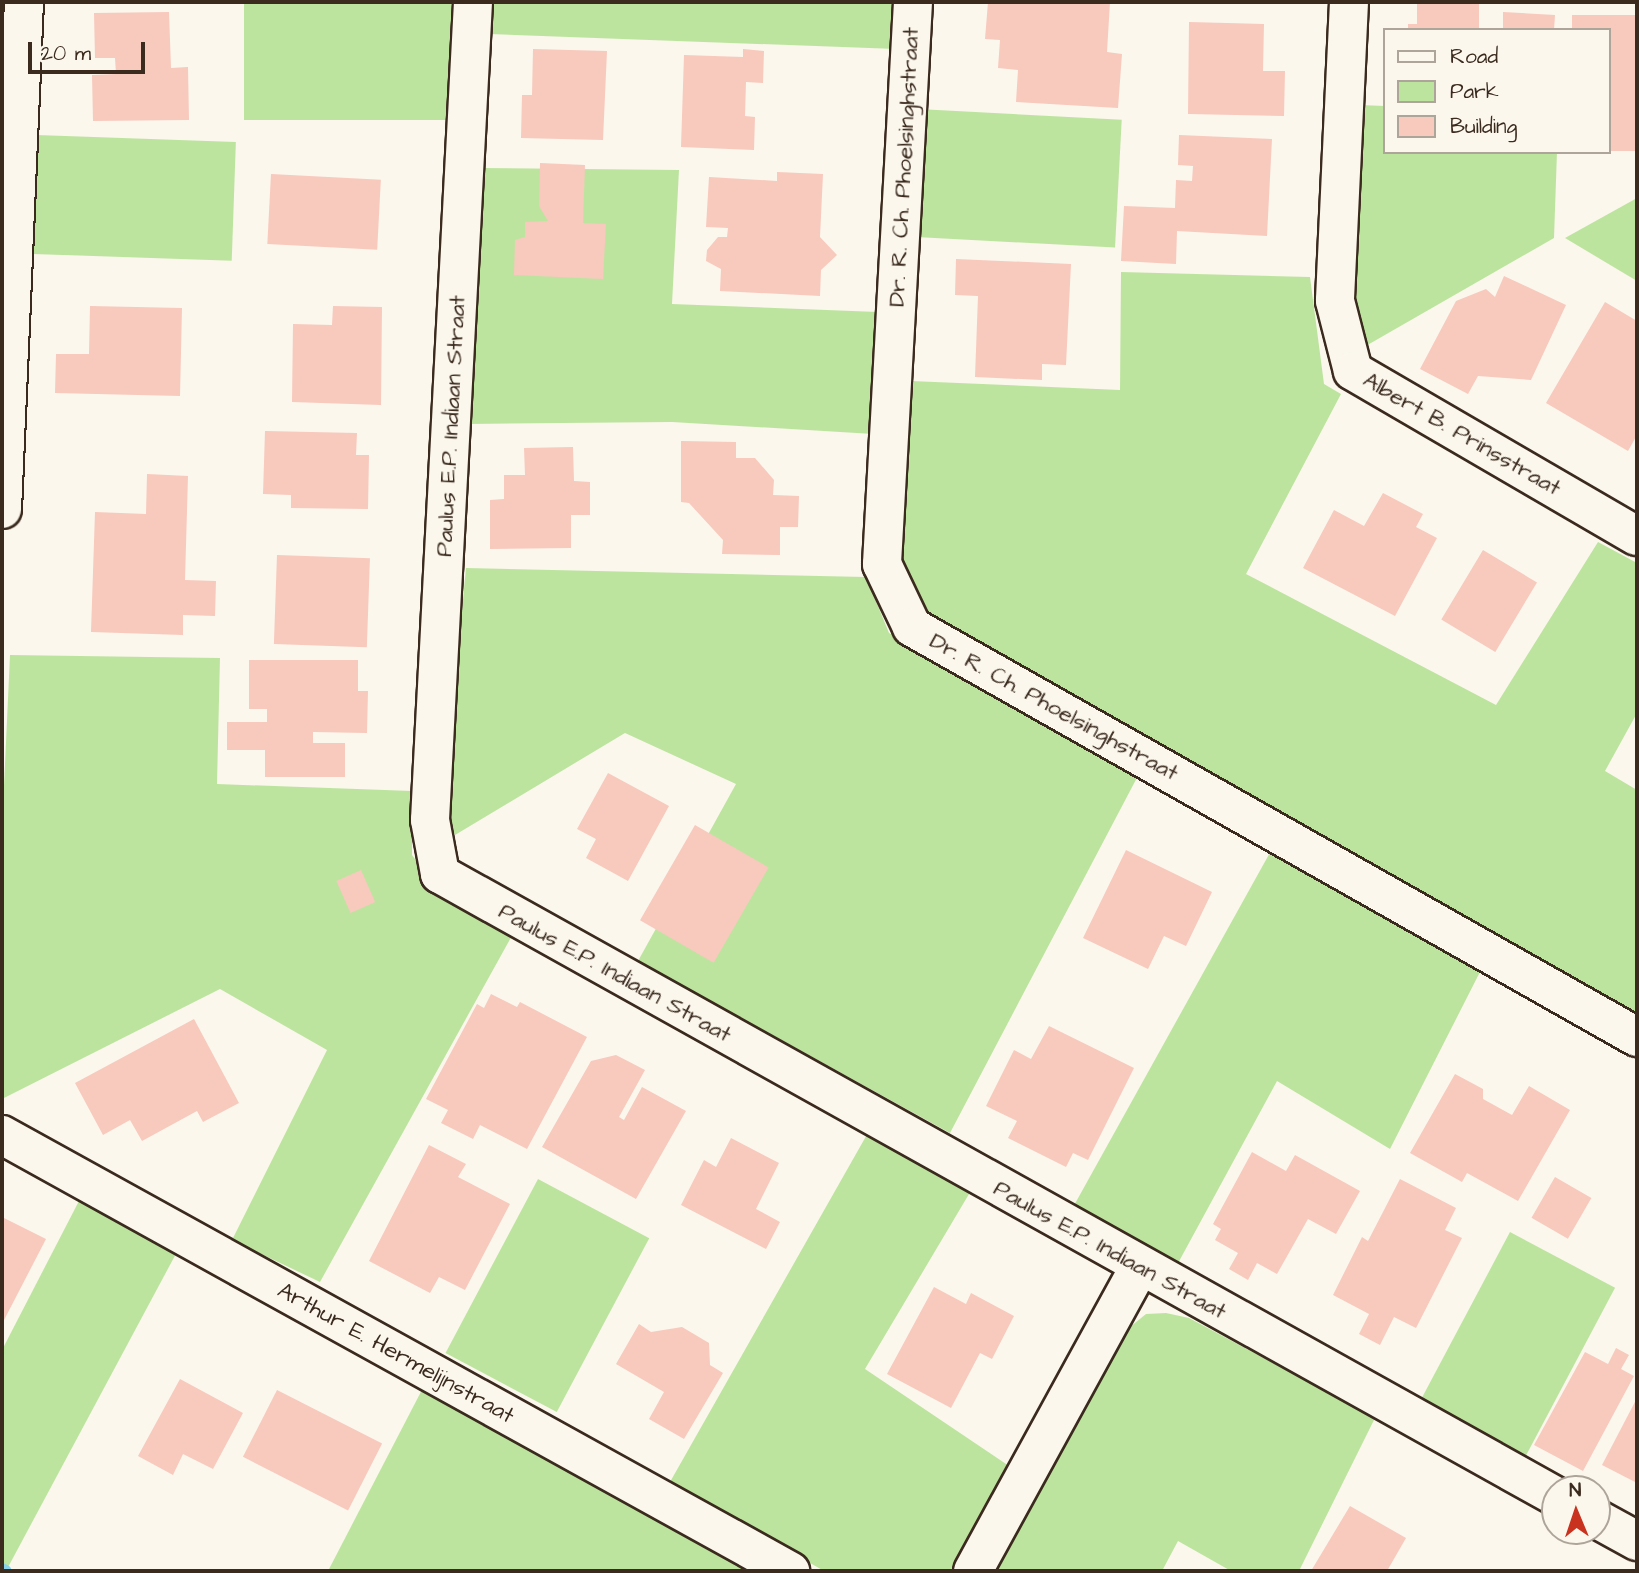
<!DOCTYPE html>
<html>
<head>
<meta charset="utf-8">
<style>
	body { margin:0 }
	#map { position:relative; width:1639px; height:1573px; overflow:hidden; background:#fbf7ec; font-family:"Architects Daughter",sans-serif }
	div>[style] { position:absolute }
	.green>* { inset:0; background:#bde49f; transform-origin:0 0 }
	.stream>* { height:12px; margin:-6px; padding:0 6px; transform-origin:6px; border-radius:6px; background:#8ad2eb }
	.building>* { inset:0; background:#f8c9bd; transform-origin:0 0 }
	.roads { filter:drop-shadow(2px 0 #3b2a1e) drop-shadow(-2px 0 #3b2a1e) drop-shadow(0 2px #3b2a1e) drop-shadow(0 -2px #3b2a1e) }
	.street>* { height:38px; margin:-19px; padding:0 19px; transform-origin:19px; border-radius:19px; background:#fbf7ec }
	span { translate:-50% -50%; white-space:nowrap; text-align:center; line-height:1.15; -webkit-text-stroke:5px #fbf7ec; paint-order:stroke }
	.street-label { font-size:23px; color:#3b2a1e }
	.frame { position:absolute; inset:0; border:4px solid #3b2a1e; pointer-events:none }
	.legend { position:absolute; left:1383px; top:28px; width:228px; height:126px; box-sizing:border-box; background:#fbf7ec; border:2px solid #aea59a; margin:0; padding:9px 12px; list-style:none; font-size:21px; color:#3b2a1e }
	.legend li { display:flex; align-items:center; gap:14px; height:35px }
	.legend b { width:35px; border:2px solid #aea59a }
	.north { position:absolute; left:1541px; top:1475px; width:70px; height:70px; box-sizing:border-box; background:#fbf7ec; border:2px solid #aea59a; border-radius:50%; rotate:358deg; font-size:19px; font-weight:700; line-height:28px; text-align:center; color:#3b2a1e }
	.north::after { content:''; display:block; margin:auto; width:24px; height:32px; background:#c8321e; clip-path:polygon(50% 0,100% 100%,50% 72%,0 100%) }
	.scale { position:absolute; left:28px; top:42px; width:117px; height:32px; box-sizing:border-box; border:4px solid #3b2a1e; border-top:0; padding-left:9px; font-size:21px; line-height:24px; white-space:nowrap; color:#3b2a1e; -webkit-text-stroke:5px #fbf7ec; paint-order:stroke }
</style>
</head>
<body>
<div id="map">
	<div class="green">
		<div style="left:244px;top:2px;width:207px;height:118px"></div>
		<div style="clip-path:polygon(490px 2px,900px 2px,896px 49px,489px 34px)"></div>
		<div style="clip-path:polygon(1360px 105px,1385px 106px,1385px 152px,1557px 152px,1554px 238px,1364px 347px,1351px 325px)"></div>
		<div style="left:918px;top:109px;width:204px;height:128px;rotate:3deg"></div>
		<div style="left:37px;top:135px;width:199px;height:119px;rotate:2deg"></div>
		<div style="clip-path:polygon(483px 168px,679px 170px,672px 304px,878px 312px,873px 434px,672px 422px,469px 424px)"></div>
		<div style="clip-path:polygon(1637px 198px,1637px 281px,1565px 238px)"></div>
		<div style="clip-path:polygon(1121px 272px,1310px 277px,1324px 384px,1341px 394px,1246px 574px,1496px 705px,1598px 542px,1637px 563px,1637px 713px,1605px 771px,1637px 790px,1637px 1023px,914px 608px,897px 546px,911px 381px,1120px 390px)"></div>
		<div style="clip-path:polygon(466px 568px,866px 577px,889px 633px,1140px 772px,950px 1133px,638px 961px,736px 784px,625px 733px,455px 835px,443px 808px)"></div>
		<div style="clip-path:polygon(10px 655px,220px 658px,217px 784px,412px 791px,412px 855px,436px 888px,514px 932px,320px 1282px,232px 1240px,327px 1050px,220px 989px,2px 1099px,2px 829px)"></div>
		<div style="clip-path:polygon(1272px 849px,1482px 968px,1390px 1149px,1277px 1081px,1177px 1265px,1072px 1209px)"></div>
		<div style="clip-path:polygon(869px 1131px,972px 1189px,865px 1369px,1015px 1470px,958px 1571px,824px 1571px,670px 1482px)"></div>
		<div style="left:538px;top:1179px;width:126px;height:197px;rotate:28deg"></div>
		<div style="clip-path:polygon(80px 1199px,178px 1250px,6px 1571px,2px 1569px,2px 1350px)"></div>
		<div style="left:1510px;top:1232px;width:119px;height:197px;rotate:28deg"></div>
		<div style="clip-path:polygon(1166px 1313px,1189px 1318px,1375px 1418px,1299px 1571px,1231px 1571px,1178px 1541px,1162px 1571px,988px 1571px,1130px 1327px,1146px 1314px)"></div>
		<div style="clip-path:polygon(425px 1384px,762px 1571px,328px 1571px)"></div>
	</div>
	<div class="stream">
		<div style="left:2px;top:1569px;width:4px;rotate:27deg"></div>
	</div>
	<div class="building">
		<div style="clip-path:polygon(988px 2px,1110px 2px,1107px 52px,1122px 54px,1118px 108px,1016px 102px,1018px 70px,998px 68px,1000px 40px,985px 39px)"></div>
		<div style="clip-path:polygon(1417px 2px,1479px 2px,1479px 30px,1408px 30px,1408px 24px,1417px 24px)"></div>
		<div style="clip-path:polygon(169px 12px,171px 68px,188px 67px,189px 120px,93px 121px,92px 75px,116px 74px,115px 58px,95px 58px,94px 13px)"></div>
		<div style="clip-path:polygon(1503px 12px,1555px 15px,1554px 30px,1503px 30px)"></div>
		<div style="clip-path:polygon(1572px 15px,1637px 15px,1637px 151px,1609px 151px,1609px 30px,1572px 30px)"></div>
		<div style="clip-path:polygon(1189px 22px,1264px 24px,1263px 71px,1285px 71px,1284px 116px,1188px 114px)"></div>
		<div style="clip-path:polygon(533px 49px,607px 51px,603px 140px,521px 138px,522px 95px,532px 95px)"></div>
		<div style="clip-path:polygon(743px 49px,764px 51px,763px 83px,746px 82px,745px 116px,755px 117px,754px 150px,681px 147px,684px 55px,743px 57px)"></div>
		<div style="clip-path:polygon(1179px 135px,1272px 139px,1267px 236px,1177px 231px,1176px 264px,1121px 261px,1124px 206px,1175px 208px,1176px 180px,1192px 181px,1193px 166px,1178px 165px)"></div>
		<div style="clip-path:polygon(540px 163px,585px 165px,583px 223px,606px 224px,603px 279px,514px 275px,515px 240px,525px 237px,525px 222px,548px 221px,539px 206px)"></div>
		<div style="clip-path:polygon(777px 172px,823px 174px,820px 237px,837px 255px,821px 270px,820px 296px,720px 291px,721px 269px,706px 261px,707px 250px,718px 237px,727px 237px,728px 228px,706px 227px,709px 177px,777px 181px)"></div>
		<div style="left:271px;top:174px;width:110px;height:70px;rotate:3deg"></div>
		<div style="clip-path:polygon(956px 259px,1071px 264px,1066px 365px,1042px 364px,1042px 380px,975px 377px,978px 296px,955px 295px)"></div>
		<div style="clip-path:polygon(1504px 276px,1566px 305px,1531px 380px,1478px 376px,1468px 394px,1420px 369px,1456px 301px,1486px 289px,1495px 297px)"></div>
		<div style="clip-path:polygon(1605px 302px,1637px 321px,1637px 435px,1628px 451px,1546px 403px)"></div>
		<div style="clip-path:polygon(90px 306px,182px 308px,180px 396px,55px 393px,56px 354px,89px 354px)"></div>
		<div style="clip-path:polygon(333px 306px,382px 307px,381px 405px,292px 402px,293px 324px,332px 325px)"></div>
		<div style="clip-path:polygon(265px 431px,357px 433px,356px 455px,369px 455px,368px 509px,291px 508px,291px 495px,263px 494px)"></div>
		<div style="clip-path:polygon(681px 441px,736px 442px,736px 458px,755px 458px,774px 480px,773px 495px,799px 496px,798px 527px,780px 527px,780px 555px,722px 554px,723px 540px,689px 503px,681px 502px)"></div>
		<div style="clip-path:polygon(573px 447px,574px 481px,590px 482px,590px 515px,571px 515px,571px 548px,490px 549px,490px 500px,504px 499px,504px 475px,525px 475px,524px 448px)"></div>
		<div style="clip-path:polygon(147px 474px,188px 476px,185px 580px,216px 581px,215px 616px,183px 615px,183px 635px,91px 632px,95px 512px,146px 514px)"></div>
		<div style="clip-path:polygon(1383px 493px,1423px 514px,1416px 527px,1437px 538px,1395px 616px,1303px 568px,1334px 510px,1364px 526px)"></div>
		<div style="left:1483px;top:550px;width:63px;height:81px;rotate:31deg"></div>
		<div style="left:277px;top:555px;width:93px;height:89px;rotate:2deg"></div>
		<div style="clip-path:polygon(249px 660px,358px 660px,358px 691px,368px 691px,367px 733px,313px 732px,313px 743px,345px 743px,345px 777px,265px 777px,265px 750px,227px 750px,227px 722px,267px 722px,267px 709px,249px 709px)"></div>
		<div style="clip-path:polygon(608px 773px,669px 806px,628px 881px,586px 858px,596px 839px,577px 829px)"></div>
		<div style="left:695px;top:825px;width:85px;height:110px;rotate:30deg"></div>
		<div style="clip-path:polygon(1126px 850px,1212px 892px,1186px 946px,1164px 936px,1148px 969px,1083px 938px)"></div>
		<div style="left:361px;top:870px;width:35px;height:27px;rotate:66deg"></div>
		<div style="clip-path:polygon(491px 994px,517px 1007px,520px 1002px,587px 1037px,527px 1149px,480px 1125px,473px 1139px,441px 1123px,448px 1110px,426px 1099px,477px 1004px,484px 1008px)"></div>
		<div style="clip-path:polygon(194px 1019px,239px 1103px,203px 1122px,197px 1111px,142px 1141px,130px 1120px,103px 1135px,75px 1083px)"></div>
		<div style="clip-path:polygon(1049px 1026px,1134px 1068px,1088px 1160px,1073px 1153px,1066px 1167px,1008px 1138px,1017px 1121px,986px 1106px,1014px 1050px,1031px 1059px)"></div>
		<div style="clip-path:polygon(616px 1055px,645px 1070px,619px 1117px,624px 1120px,642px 1087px,686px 1111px,636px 1199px,542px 1147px,591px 1061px)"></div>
		<div style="clip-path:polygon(1455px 1074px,1483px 1089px,1483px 1099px,1512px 1115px,1529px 1086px,1570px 1110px,1518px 1201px,1467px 1173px,1462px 1182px,1410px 1153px)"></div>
		<div style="clip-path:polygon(731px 1138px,779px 1163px,756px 1209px,780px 1222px,766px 1249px,681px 1205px,704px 1160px,716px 1167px)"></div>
		<div style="clip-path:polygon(429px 1145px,466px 1164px,458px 1177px,510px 1204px,465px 1290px,439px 1277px,430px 1293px,369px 1261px)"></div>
		<div style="clip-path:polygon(1252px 1152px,1286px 1171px,1295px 1155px,1360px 1191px,1336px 1234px,1308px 1219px,1277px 1274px,1257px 1263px,1248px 1280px,1229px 1269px,1238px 1253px,1215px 1240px,1221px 1229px,1213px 1224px)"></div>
		<div style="left:1555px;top:1177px;width:42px;height:47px;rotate:30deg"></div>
		<div style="clip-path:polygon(1400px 1179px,1456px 1208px,1445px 1230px,1462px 1238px,1416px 1328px,1394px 1317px,1380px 1345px,1359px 1334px,1369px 1314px,1333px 1295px,1362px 1237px,1368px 1241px)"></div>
		<div style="clip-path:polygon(2px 1217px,46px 1239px,2px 1324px)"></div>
		<div style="clip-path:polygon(934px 1287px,966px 1304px,971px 1293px,1014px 1316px,992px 1359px,980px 1353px,951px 1408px,887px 1374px)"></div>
		<div style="clip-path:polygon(639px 1324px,651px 1332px,682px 1327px,709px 1343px,710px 1365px,723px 1373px,684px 1439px,649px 1419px,664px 1392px,616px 1364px)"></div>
		<div style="clip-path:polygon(1616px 1348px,1629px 1355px,1621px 1369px,1634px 1376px,1583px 1471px,1534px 1445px,1585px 1352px,1608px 1364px)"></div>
		<div style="clip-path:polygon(180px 1379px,243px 1413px,213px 1469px,183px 1454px,173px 1475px,138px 1456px)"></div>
		<div style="left:277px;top:1390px;width:118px;height:75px;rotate:27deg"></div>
		<div style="clip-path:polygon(1637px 1398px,1637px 1483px,1602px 1465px)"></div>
		<div style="clip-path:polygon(1350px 1506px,1406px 1538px,1387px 1571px,1311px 1571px)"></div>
	</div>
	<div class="roads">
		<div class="street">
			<div style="left:473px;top:2px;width:819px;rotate:93.01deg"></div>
			<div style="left:430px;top:820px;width:55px;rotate:79.5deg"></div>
			<div style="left:440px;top:874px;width:1277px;rotate:29.15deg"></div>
			<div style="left:913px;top:2px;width:563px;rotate:93.16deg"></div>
			<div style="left:882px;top:564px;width:70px;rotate:64.5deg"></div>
			<div style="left:912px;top:627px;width:833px;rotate:29.49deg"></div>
			<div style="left:1349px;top:2px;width:299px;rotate:92.7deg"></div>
			<div style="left:1335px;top:301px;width:72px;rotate:75.6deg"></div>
			<div style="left:1353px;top:371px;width:328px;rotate:30.2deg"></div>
			<div style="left:2px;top:509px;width:507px;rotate:-87.52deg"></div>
			<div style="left:2px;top:1135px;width:901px;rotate:28.96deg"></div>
			<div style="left:1597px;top:1519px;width:46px;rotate:28.8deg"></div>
			<div style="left:973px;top:1571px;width:345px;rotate:-61.3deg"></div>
		</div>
	</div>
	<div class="street-label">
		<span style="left:904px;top:167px;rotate:-87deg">Dr. R. Ch. Phoelsinghstraat</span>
		<span style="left:451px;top:426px;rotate:-87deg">Paulus E.P. Indiaan Straat</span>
		<span style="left:1462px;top:434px;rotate:30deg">Albert B. Prinsstraat</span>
		<span style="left:1054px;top:707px;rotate:29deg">Dr. R. Ch. Phoelsinghstraat</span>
		<span style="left:615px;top:973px;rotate:29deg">Paulus E.P. Indiaan Straat</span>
		<span style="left:1110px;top:1250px;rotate:29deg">Paulus E.P. Indiaan Straat</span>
		<span style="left:396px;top:1353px;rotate:29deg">Arthur E. Hermelijnstraat</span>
	</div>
	<div class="frame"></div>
	<ul class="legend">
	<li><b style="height:9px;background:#fbf7ec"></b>Road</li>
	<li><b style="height:19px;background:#bde49f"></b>Park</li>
	<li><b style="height:19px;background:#f8c9bd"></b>Building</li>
	</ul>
	<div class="north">N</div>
	<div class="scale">20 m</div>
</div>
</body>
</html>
